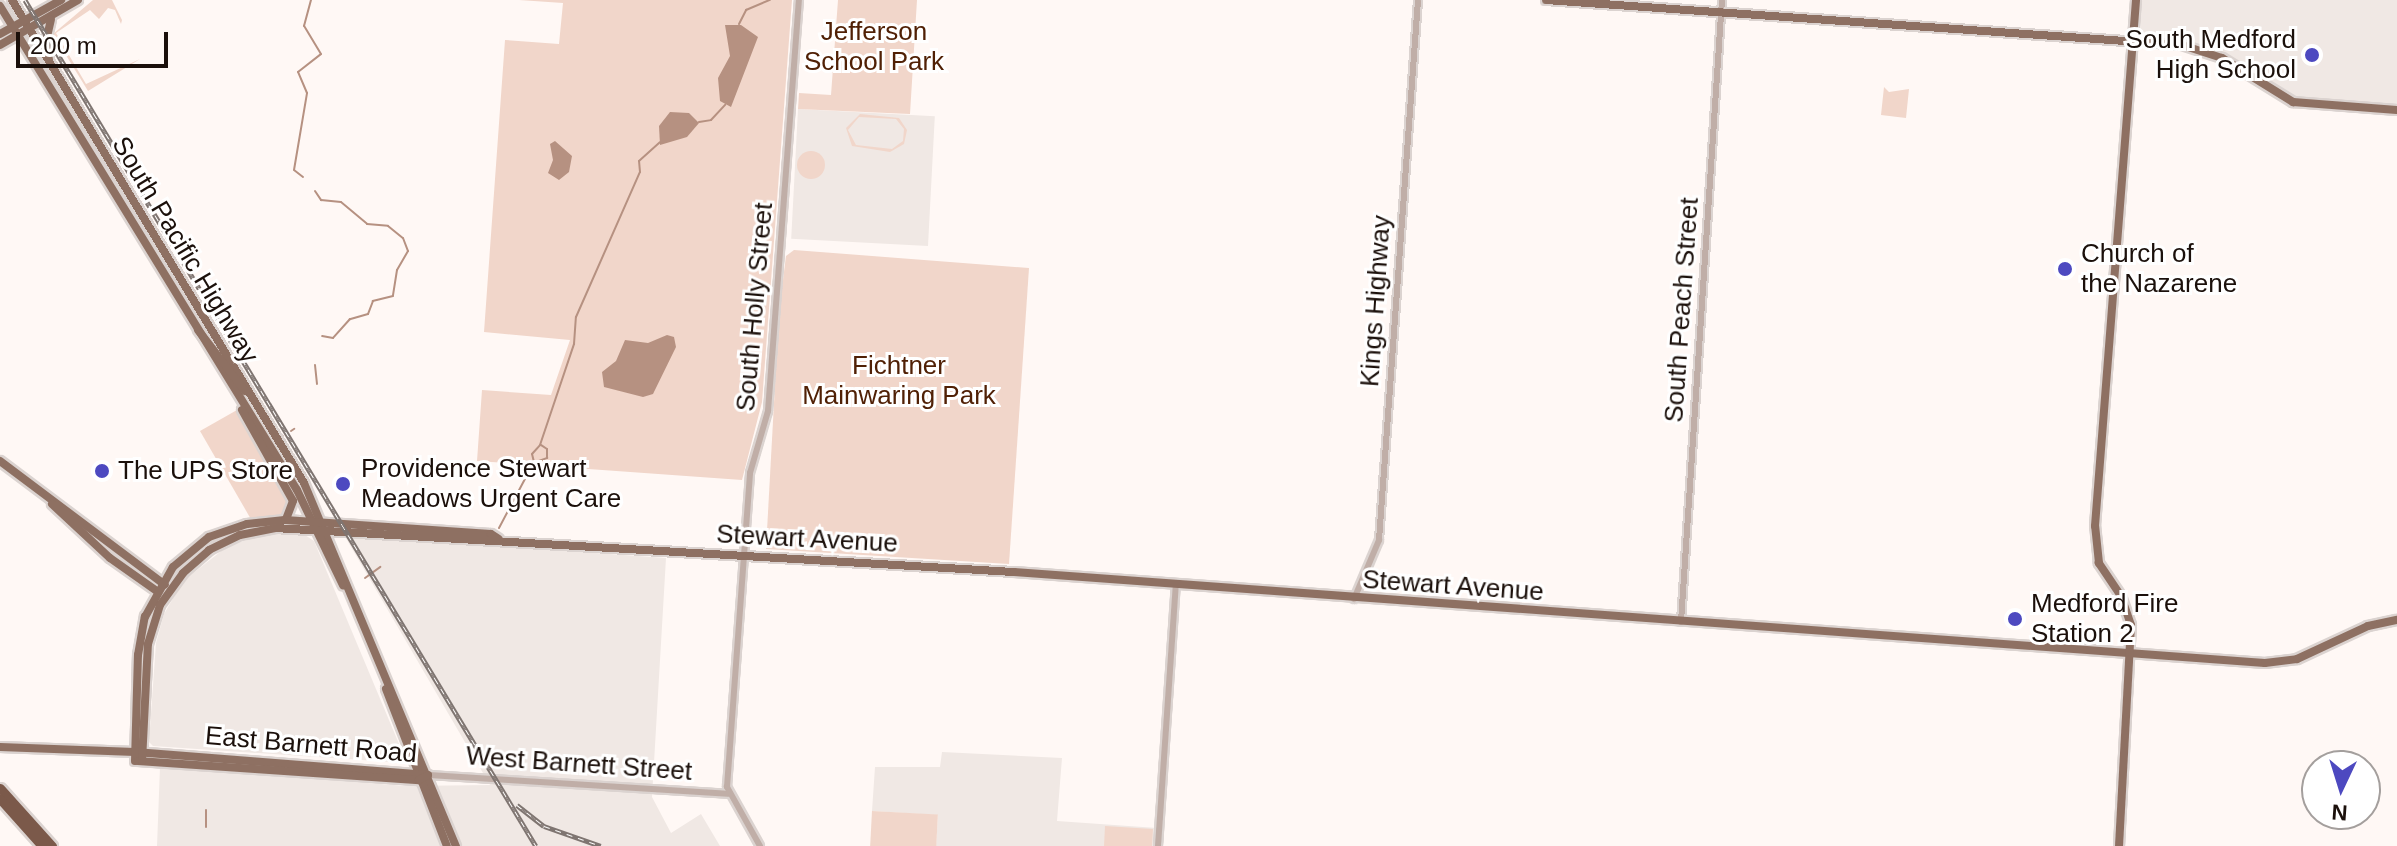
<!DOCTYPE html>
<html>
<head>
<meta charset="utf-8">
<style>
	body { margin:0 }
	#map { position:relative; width:2397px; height:846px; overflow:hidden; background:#fff8f5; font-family:Helvetica,sans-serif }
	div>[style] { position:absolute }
	.built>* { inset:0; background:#f0e8e4; transform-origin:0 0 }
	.green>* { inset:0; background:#f1d6ca; transform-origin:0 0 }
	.round { border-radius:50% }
	.water>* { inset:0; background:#b69181 }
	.stream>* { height:2px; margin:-1px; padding:0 1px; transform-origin:1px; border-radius:1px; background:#b69181 }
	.roads { filter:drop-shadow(2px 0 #dbd3d0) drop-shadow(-2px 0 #dbd3d0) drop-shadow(0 2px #dbd3d0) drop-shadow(0 -2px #dbd3d0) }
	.minor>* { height:6px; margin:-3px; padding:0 3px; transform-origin:3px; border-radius:3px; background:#c0aea7 }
	.major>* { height:8px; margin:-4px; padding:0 4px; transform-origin:4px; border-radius:4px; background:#8e7062 }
	.highway>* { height:9px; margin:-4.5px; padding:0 4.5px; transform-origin:4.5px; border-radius:4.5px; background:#7b594a }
	.rail>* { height:5px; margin-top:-2.5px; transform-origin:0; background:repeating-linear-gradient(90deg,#fff 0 6px,#7f7571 0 12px); box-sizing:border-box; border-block:2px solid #7f7571 }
	.dots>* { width:22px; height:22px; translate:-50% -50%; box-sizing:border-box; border:4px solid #fff; border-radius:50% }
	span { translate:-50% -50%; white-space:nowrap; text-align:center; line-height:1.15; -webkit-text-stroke:6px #fff; paint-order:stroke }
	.park-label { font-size:26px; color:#502005 }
	.poi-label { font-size:26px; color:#1b100b }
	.right { translate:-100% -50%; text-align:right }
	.left { translate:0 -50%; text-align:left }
	.street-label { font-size:26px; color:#1b100b }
	.north { position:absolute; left:2301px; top:750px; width:80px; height:80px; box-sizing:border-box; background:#fff; border:2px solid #a49f9d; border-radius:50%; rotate:184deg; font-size:22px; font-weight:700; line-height:32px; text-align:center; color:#1b100b }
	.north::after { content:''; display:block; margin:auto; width:28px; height:36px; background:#4d49c0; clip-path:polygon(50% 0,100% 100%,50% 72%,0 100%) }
	.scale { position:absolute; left:16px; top:32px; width:152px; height:36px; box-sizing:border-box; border:4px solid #1b100b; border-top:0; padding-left:10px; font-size:24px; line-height:28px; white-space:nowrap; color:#1b100b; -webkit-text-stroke:6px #fff; paint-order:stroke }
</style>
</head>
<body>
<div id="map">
	<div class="built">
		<div style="clip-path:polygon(2142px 0,2397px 0,2397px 106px,2295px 97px,2212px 47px,2145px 37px,2140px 30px)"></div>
		<div style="left:798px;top:109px;width:137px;height:130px;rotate:3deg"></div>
		<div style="clip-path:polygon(272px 533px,305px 535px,314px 541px,407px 763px,153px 746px,149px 742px,156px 643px,164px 614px,183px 581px,229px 545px)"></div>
		<div style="clip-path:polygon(344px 535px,666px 558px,652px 797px,671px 833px,701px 814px,720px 846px,157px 846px,160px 767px,407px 786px,490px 785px)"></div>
		<div style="clip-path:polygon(942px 752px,1062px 758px,1057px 821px,1157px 828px,1156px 846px,936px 846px,938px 815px,872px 811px,875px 767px,940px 767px)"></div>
	</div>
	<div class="green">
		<div style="clip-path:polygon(93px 0,112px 0,122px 20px,121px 24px,115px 10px,108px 8px,99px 19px,90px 10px,56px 33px,86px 84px,140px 59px,88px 91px,53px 34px)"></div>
		<div style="clip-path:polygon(519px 0,792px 0,762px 402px,742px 480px,477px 461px,482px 390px,551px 395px,570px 340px,484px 332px,505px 40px,559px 44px,563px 3px)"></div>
		<div style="clip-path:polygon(838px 0,917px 0,910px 114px,798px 109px,799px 93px,831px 95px)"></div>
		<div style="clip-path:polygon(1884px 87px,1889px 92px,1909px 89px,1906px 118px,1881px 115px)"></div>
		<div style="clip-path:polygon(61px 102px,70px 106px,135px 216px,124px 202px)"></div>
		<div style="clip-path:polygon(evenodd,860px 114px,899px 118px,907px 130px,904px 144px,890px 152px,852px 146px,846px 128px,860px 114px,859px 117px,896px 119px,904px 129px,903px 141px,892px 149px,856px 145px,848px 130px,859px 117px)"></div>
		<div class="round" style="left:797px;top:151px;width:28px;height:28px"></div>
		<div style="clip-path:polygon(794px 250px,1029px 268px,1009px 564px,766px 549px,779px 312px,786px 256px)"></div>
		<div style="clip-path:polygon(237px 410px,288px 499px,289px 508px,280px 519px,252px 521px,200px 431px)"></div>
		<div style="left:872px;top:811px;width:66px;height:35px;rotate:3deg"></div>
		<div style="clip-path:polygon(1105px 826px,1153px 829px,1152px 846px,1104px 846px)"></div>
	</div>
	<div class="water">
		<div style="clip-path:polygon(725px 25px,741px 25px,758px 37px,731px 107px,720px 101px,718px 78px,730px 56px)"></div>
		<div style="clip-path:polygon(670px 112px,689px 113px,699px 123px,687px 137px,660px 145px,659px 126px)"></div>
		<div style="clip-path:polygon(555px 141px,572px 156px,569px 172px,559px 180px,548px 173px,553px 160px,550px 144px)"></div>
		<div style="clip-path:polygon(667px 335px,674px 337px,676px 347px,653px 394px,643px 397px,604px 387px,602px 372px,616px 361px,625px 340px,648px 343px)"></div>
	</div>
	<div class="stream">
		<div style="left:739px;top:24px;width:16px;rotate:-63deg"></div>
		<div style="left:746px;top:10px;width:26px;rotate:-23deg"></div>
		<div style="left:699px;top:122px;width:12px;rotate:-9deg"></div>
		<div style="left:711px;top:120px;width:21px;rotate:-47deg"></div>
		<div style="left:303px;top:177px;width:11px;rotate:-142deg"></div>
		<div style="left:294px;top:170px;width:78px;rotate:-80.4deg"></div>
		<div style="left:307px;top:93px;width:23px;rotate:-113deg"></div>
		<div style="left:298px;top:72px;width:29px;rotate:-38deg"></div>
		<div style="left:321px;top:54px;width:33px;rotate:-121deg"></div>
		<div style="left:304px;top:26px;width:27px;rotate:-75deg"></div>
		<div style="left:315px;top:191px;width:11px;rotate:56deg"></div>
		<div style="left:321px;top:200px;width:20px;rotate:6deg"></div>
		<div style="left:341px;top:202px;width:34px;rotate:40deg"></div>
		<div style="left:367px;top:224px;width:21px;rotate:5deg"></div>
		<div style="left:388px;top:226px;width:19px;rotate:39deg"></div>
		<div style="left:403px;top:238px;width:14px;rotate:69deg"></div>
		<div style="left:408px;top:251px;width:22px;rotate:120deg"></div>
		<div style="left:397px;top:270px;width:26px;rotate:99deg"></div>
		<div style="left:393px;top:296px;width:21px;rotate:166deg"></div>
		<div style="left:373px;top:301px;width:14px;rotate:111deg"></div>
		<div style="left:368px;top:314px;width:19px;rotate:164deg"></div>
		<div style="left:350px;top:319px;width:25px;rotate:132deg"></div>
		<div style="left:333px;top:338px;width:11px;rotate:-170deg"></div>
		<div style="left:315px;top:365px;width:19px;rotate:84deg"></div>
		<div style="left:291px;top:431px;width:4px;rotate:-34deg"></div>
		<div style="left:281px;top:437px;width:2px;rotate:-27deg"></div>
		<div style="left:536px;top:462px;width:12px;rotate:-20deg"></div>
		<div style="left:547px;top:458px;width:9px;rotate:-90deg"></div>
		<div style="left:547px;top:449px;width:7px;rotate:-146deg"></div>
		<div style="left:499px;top:528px;width:75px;rotate:-62.1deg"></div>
		<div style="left:534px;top:462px;width:8px;rotate:-104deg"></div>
		<div style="left:532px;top:454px;width:12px;rotate:-48deg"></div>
		<div style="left:540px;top:445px;width:107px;rotate:-71.4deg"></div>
		<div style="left:574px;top:344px;width:27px;rotate:-86deg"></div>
		<div style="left:576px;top:317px;width:158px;rotate:-66.2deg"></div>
		<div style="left:640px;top:172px;width:11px;rotate:-95deg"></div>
		<div style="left:639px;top:161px;width:28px;rotate:-42deg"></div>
		<div style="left:365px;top:578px;width:19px;rotate:-36deg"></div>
		<div style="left:206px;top:810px;width:17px;rotate:90deg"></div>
	</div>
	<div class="roads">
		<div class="minor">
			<div style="left:1354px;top:599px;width:64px;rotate:-67deg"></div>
			<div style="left:1379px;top:540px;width:541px;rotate:-85.87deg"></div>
			<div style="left:1681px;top:622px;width:623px;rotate:-86.23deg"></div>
			<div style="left:428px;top:775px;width:301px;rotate:3.6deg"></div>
			<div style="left:760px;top:846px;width:68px;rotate:-119.2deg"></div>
			<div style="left:727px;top:787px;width:315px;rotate:-85.8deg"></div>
			<div style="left:750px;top:473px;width:65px;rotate:-73.8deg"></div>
			<div style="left:768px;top:411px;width:412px;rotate:-85.7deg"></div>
			<div style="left:1158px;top:846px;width:263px;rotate:-86.1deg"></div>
		</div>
		<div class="major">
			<div style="left:12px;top:0;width:564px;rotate:58.84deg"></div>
			<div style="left:304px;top:483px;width:394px;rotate:67.3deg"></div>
			<div style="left:1546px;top:0;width:638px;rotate:4.05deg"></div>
			<div style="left:2182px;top:45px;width:42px;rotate:18deg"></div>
			<div style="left:2222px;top:58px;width:84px;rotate:31.8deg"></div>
			<div style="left:2293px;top:102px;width:104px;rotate:4.4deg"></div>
			<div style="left:0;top:6px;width:568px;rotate:58.47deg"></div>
			<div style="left:297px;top:490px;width:106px;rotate:64.2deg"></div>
			<div style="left:0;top:34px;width:70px;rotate:-29.1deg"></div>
			<div style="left:0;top:45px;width:90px;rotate:-30deg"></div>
			<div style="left:49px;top:60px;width:19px;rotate:-99deg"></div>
			<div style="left:46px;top:41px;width:22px;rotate:-77deg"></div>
			<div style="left:198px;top:330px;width:77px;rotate:52.4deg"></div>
			<div style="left:242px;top:410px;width:104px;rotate:60.7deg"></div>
			<div style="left:293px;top:501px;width:19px;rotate:111deg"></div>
			<div style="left:0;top:461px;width:206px;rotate:36.9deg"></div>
			<div style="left:52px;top:504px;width:79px;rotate:43deg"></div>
			<div style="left:110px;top:558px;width:59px;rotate:35.3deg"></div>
			<div style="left:386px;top:689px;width:168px;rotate:68.8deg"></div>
			<div style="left:0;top:747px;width:135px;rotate:2.1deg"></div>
			<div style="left:135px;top:752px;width:294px;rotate:4.5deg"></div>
			<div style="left:135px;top:761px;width:106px;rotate:-88.4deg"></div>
			<div style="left:138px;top:655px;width:39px;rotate:-80deg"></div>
			<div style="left:145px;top:617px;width:57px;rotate:-60.8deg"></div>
			<div style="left:173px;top:567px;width:47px;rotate:-39.8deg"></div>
			<div style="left:209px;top:537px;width:40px;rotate:-18.9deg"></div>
			<div style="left:247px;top:524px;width:38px;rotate:-6deg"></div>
			<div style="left:285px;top:520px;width:206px;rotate:3.9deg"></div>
			<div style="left:491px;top:534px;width:9px;rotate:32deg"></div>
			<div style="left:138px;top:761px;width:282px;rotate:3.9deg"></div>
			<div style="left:419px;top:780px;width:10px;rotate:-29deg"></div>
			<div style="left:142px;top:761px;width:117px;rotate:-87.1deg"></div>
			<div style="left:148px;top:644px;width:41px;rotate:-72.9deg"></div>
			<div style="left:160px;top:605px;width:39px;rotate:-54deg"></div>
			<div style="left:183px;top:573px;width:35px;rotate:-41deg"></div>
			<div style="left:209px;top:550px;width:34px;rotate:-26deg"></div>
			<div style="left:240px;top:535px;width:36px;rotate:-11deg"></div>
			<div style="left:275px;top:528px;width:740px;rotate:3.41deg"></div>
			<div style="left:1014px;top:572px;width:1254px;rotate:4.16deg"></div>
			<div style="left:2265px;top:663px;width:32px;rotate:-7deg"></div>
			<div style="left:2297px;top:659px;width:78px;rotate:-24.9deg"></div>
			<div style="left:2368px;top:626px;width:30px;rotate:-12deg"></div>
			<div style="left:2119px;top:846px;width:221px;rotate:-86.9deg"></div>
			<div style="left:2131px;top:625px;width:31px;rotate:-109deg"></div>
			<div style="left:2121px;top:596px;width:40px;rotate:-124deg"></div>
			<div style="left:2099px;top:563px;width:37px;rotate:-96deg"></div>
			<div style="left:2095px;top:526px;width:528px;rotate:-85.54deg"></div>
		</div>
		<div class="highway">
			<div style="left:0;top:788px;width:78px;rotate:48.1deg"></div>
			<div style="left:0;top:799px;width:63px;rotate:48.2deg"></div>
		</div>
	</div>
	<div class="rail">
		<div style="left:25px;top:0;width:988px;rotate:58.87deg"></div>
		<div style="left:517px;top:805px;width:34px;rotate:38deg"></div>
		<div style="left:544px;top:826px;width:60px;rotate:19.3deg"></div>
	</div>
	<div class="dots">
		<div style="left:2312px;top:55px;background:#4d49c0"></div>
		<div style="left:2065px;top:269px;background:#4d49c0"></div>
		<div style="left:102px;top:471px;background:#4d49c0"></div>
		<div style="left:343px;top:484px;background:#4d49c0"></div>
		<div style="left:2015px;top:619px;background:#4d49c0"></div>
	</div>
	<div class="park-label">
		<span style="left:874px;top:47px">Jefferson<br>School Park</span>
		<span style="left:899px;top:381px">Fichtner<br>Mainwaring Park</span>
	</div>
	<div class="poi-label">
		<span class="right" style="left:2296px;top:55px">South Medford<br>High School</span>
		<span class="left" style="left:2081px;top:269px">Church of<br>the Nazarene</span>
		<span class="left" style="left:361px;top:484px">Providence Stewart<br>Meadows Urgent Care</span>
		<span class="left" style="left:118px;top:471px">The UPS Store</span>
		<span class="left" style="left:2031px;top:619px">Medford Fire<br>Station 2</span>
	</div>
	<div class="street-label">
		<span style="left:185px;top:250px;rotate:59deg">South Pacific Highway</span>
		<span style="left:1376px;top:301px;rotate:-86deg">Kings Highway</span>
		<span style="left:755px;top:307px;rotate:-85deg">South Holly Street</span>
		<span style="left:1682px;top:310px;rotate:-86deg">South Peach Street</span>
		<span style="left:807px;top:539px;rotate:3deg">Stewart Avenue</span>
		<span style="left:1453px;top:586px;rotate:4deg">Stewart Avenue</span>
		<span style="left:311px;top:745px;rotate:5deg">East Barnett Road</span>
		<span style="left:579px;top:764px;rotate:4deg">West Barnett Street</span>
	</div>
	<div class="north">N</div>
	<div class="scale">200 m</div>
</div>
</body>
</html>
